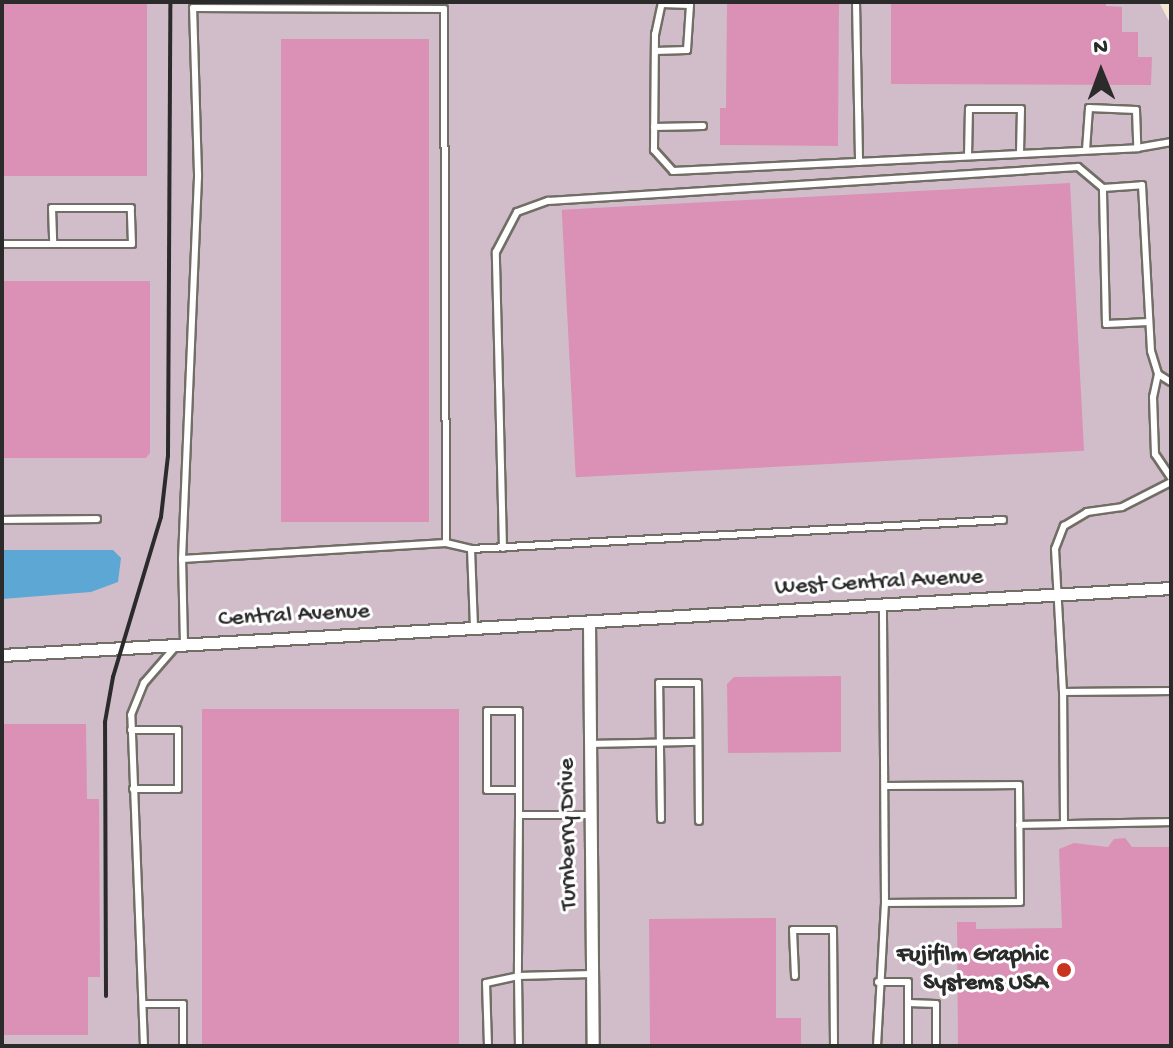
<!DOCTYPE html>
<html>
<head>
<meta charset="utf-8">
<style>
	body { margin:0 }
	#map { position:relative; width:1173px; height:1048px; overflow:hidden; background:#f3e9d2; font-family:"Gochi Hand",sans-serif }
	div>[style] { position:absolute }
	.industrial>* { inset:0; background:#d1bdc9 }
	.water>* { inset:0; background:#5da7d5 }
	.building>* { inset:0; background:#db91b5; transform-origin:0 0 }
	.roads { filter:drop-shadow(2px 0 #716e65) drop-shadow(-2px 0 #716e65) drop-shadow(0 2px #716e65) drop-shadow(0 -2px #716e65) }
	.lane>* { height:6px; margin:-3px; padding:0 3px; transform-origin:3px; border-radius:3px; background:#fff }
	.street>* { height:11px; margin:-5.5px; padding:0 5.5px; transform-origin:5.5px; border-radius:5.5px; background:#fff }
	.rail>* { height:4px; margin:-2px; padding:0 2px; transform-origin:2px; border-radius:2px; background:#2b2b2b }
	.dots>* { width:22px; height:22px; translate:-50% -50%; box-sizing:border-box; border:4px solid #fff; border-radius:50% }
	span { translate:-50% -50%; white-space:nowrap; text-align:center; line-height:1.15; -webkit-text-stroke:6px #fff; paint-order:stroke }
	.street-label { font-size:24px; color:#2b2b2b }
	.poi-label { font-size:24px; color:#2b2b2b; font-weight:700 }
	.right { translate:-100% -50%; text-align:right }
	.frame { position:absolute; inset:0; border:4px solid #2b2b2b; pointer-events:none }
	.north { position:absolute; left:1061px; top:32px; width:80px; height:80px; -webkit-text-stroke:6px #fff; paint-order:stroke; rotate:359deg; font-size:22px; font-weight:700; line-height:32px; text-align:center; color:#2b2b2b }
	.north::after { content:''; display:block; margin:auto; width:28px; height:36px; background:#2b2b2b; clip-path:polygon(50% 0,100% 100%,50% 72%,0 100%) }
</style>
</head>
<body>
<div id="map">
	<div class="industrial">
		<div style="clip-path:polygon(2px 2px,1159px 2px,1171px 25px,1171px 1046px,2px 1046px)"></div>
	</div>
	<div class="water">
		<div style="clip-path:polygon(2px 550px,113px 550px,121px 558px,118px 582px,91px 592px,2px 599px)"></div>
	</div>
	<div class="building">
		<div style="left:2px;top:2px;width:145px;height:174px"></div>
		<div style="clip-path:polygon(727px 2px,839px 2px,838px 146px,720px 145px,720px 108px,726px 108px)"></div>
		<div style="clip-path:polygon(891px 2px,1106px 2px,1106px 6px,1122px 7px,1122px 32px,1138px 32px,1138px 57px,1152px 57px,1151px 85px,891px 84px)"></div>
		<div style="left:281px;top:39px;width:148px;height:483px"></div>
		<div style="left:1070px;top:183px;width:268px;height:509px;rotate:87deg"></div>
		<div style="clip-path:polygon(2px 281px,150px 281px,150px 453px,146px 458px,2px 458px)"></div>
		<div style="clip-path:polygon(841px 676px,841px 752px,728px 753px,727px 684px,734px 677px)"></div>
		<div style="left:459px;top:709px;width:337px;height:257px;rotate:90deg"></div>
		<div style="clip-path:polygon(2px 724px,86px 724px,87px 799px,99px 799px,100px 977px,88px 977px,88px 1035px,2px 1035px)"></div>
		<div style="clip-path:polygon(1125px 838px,1132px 847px,1171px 847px,1171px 1046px,958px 1046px,957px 922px,976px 922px,976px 929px,1062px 928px,1059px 849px,1074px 843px,1108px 847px,1114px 839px)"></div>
		<div style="clip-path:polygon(776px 918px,776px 1018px,801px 1018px,801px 1046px,650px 1046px,649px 919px)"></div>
	</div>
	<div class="roads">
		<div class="lane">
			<div style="left:662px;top:2px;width:33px;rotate:102deg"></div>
			<div style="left:655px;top:34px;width:116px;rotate:90.5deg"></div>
			<div style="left:654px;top:150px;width:28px;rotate:48deg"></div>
			<div style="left:673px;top:171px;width:465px;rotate:-2.8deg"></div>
			<div style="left:1137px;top:148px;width:35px;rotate:-10deg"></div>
			<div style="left:856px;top:2px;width:160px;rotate:88.9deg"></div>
			<div style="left:655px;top:51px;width:32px;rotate:-2deg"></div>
			<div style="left:687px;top:50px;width:45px;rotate:-86.2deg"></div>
			<div style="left:690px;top:5px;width:28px;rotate:-178deg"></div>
			<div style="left:654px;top:127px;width:49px;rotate:-1.2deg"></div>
			<div style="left:1086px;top:150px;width:42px;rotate:-85.9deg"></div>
			<div style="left:1089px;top:108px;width:47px;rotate:2.4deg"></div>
			<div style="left:1136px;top:110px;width:38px;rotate:88deg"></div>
			<div style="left:968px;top:156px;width:47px;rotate:-88.8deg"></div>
			<div style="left:969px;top:109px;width:52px"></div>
			<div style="left:1021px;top:109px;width:45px;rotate:91.3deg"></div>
			<div style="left:2px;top:244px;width:130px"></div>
			<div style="left:132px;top:244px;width:36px;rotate:-92deg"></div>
			<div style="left:131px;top:208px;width:79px;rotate:180deg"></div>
			<div style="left:52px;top:208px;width:36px;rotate:88deg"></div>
			<div style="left:1149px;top:322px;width:43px;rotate:177.3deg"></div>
			<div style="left:1106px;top:324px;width:136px;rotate:-91.3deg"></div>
			<div style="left:1103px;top:188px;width:39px;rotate:-4deg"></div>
			<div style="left:1142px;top:185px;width:166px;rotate:86.9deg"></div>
			<div style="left:1151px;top:351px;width:24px;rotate:73deg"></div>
			<div style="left:1158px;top:374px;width:15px;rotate:32deg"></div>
			<div style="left:1158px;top:374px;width:24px;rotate:102deg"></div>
			<div style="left:1153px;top:397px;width:57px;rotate:88deg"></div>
			<div style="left:1155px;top:454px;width:29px;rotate:56deg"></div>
			<div style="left:2px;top:520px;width:95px;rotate:-0.6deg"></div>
			<div style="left:503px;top:548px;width:296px;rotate:-91.4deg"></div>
			<div style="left:496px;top:252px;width:45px;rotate:-62.3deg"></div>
			<div style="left:517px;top:212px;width:33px;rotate:-20deg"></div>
			<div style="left:548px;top:201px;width:531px;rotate:-3.67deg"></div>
			<div style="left:1078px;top:167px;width:33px;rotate:40deg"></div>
			<div style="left:471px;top:549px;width:533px;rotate:-3.12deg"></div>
			<div style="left:182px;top:559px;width:385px;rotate:-87.6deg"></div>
			<div style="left:198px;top:174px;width:166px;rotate:-91.7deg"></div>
			<div style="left:193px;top:8px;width:251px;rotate:0.2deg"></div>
			<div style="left:444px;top:9px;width:534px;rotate:89.79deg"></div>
			<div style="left:184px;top:644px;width:85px;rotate:-91.3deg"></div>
			<div style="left:182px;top:559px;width:264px;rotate:-3.5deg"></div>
			<div style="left:446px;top:543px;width:26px;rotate:13deg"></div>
			<div style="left:471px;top:549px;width:79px;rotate:87.8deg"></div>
			<div style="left:1063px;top:692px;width:143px;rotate:-93.2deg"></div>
			<div style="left:1055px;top:549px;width:25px;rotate:-69deg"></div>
			<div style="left:1064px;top:526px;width:27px;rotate:-31deg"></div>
			<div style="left:1087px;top:512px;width:35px;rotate:-8deg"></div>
			<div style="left:1122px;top:507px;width:55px;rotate:-27deg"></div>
			<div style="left:131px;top:730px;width:47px"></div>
			<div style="left:178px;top:730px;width:59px;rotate:90deg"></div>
			<div style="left:178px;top:789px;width:45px;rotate:180deg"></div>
			<div style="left:590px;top:744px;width:108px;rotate:-1.1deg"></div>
			<div style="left:885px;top:786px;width:134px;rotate:-0.4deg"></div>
			<div style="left:1019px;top:785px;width:117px;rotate:89.5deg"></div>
			<div style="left:1020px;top:902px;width:135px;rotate:179.6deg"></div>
			<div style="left:519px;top:790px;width:32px;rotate:180deg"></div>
			<div style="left:487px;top:790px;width:79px;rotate:-90deg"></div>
			<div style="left:487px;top:711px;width:32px"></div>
			<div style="left:519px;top:711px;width:104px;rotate:90deg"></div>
			<div style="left:519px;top:815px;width:72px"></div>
			<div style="left:519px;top:815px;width:161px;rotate:90.4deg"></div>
			<div style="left:518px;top:976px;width:74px;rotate:-1.5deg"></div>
			<div style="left:661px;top:819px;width:136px;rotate:-90.8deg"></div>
			<div style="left:659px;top:683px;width:39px"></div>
			<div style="left:698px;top:683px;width:138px;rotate:89.6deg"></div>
			<div style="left:1064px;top:823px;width:131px;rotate:-90.4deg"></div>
			<div style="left:1063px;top:692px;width:108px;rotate:-0.5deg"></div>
			<div style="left:1019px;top:825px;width:152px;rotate:-1.1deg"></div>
			<div style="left:795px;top:976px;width:46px;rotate:-92.5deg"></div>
			<div style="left:793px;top:930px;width:40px"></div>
			<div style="left:833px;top:930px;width:116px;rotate:89.5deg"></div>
			<div style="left:878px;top:982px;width:30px"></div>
			<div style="left:908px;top:982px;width:64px;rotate:90deg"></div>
			<div style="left:908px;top:1003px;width:28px;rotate:2deg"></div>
			<div style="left:936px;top:1004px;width:42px;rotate:90deg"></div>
			<div style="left:144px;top:1004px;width:39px"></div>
			<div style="left:183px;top:1004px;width:42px;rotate:90deg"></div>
			<div style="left:144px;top:1046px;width:331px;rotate:-92.2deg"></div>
			<div style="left:131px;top:715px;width:35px;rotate:-68deg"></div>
			<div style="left:144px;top:683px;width:50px;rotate:-49deg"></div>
			<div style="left:488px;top:1046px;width:63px;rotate:-91.8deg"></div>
			<div style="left:486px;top:983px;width:33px;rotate:-12deg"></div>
			<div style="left:518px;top:976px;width:70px;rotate:89.2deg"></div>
			<div style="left:877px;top:1046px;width:143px;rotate:-86.8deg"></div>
			<div style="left:885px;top:903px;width:298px;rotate:-90.4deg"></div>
		</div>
		<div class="street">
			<div style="left:589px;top:622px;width:424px;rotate:89.5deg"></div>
			<div style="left:2px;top:655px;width:1171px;rotate:-3.28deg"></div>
		</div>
	</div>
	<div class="rail">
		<div style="left:106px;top:996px;width:274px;rotate:-90.2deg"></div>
		<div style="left:105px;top:722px;width:46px;rotate:-79.9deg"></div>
		<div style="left:113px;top:677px;width:167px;rotate:-73.3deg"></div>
		<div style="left:161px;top:517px;width:61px;rotate:-83.5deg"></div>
		<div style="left:168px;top:456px;width:454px;rotate:-89.7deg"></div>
	</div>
	<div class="dots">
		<div style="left:1064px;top:970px;background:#c8321e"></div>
	</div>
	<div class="street-label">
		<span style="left:879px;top:583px;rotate:-3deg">West Central Avenue</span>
		<span style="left:294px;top:616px;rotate:-3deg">Central Avenue</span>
		<span style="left:569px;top:834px;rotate:-91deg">Turnberry Drive</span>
	</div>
	<div class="poi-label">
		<span class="right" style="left:1048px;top:970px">Fujifilm Graphic<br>Systems USA</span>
	</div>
	<div class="frame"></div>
	<div class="north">N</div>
</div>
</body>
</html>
